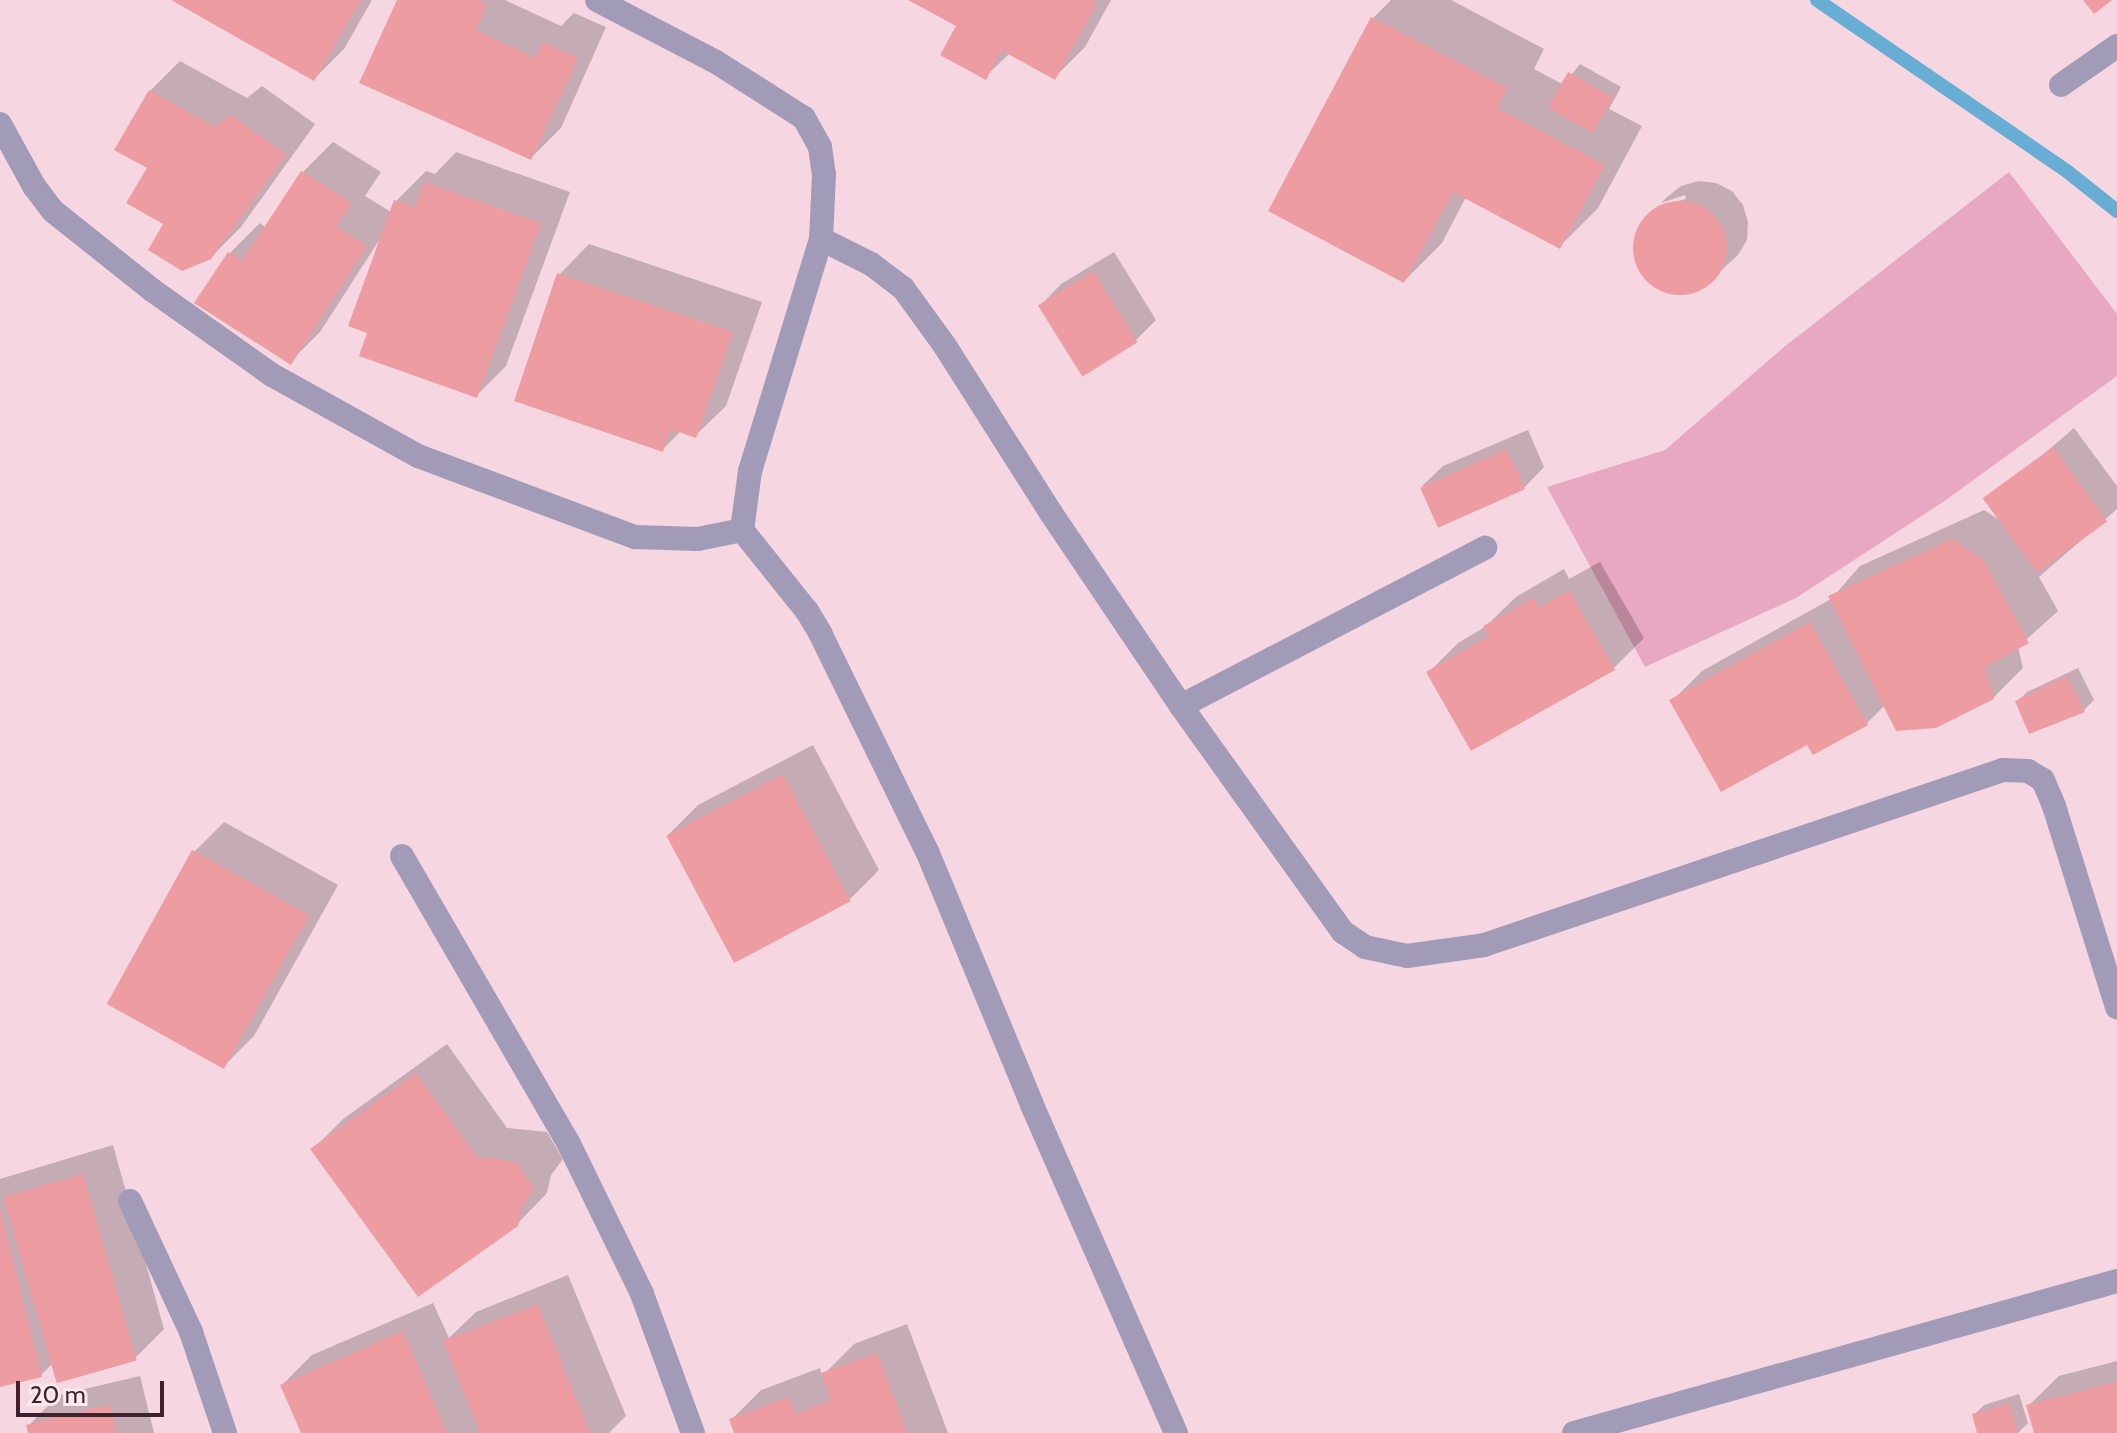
<!DOCTYPE html>
<html>
<head>
<meta charset="utf-8">
<style>
	body { margin:0 }
	#map { position:relative; width:2117px; height:1433px; overflow:hidden; background:#f6d6e1; font-family:Cabin,sans-serif }
	div>[style] { position:absolute }
	.green>* { inset:0; background:#e8a8c1 }
	.shadow>* { inset:0; background:#0003 }
	.stream>* { height:14px; margin:-7px; padding:0 7px; transform-origin:7px; border-radius:7px; background:#68add3 }
	.building>* { inset:0; background:#ed9ca2; transform-origin:0 0 }
	.round { border-radius:50% }
	.street>* { height:24px; margin:-12px; padding:0 12px; transform-origin:12px; border-radius:12px; background:#a19bb7 }
	span { translate:-50% -50%; white-space:nowrap; text-align:center; line-height:1.15; -webkit-text-stroke:8px #f9e8ee; paint-order:stroke }
	.scale { position:absolute; left:16px; top:1381px; width:148px; height:36px; box-sizing:border-box; border:4px solid #40222e; border-top:0; padding-left:10px; font-size:24px; line-height:28px; white-space:nowrap; color:#40222e; -webkit-text-stroke:6px #f9e8ee; paint-order:stroke }
</style>
</head>
<body>
<div id="map">
	<div class="green">
		<div style="clip-path:polygon(2009px 172px,2117px 314px,2117px 376px,1943px 502px,1796px 598px,1645px 667px,1547px 487px,1665px 450px,1784px 347px)"></div>
	</div>
	<div class="shadow">
		<div style="clip-path:polygon(175px 0,372px 0,344px 49px,314px 79px)"></div>
		<div style="clip-path:polygon(399px 0,505px 0,561px 26px,574px 13px,606px 27px,561px 128px,531px 158px)"></div>
		<div style="clip-path:polygon(912px 0,1111px 0,1085px 47px,1055px 77px,1010px 53px,985px 77px,959px 26px)"></div>
		<div style="clip-path:polygon(1391px 0,1451px 0,1544px 49px,1534px 69px,1564px 85px,1580px 64px,1621px 87px,1609px 109px,1642px 126px,1598px 208px,1560px 246px,1466px 197px,1442px 243px,1404px 281px,1271px 210px,1373px 18px)"></div>
		<div style="clip-path:polygon(180px 61px,247px 98px,262px 86px,315px 124px,241px 227px,210px 258px,150px 168px,150px 91px)"></div>
		<div style="clip-path:polygon(333px 142px,381px 172px,365px 196px,391px 212px,396px 201px,426px 171px,435px 174px,456px 152px,570px 192px,506px 366px,476px 396px,369px 331px,380px 239px,320px 332px,290px 362px,230px 253px,260px 223px,266px 228px,303px 172px)"></div>
		<div style="clip-path:polygon(1698px 181px,1716px 183px,1732px 191px,1743px 205px,1748px 222px,1747px 240px,1738px 255px,1702px 288px,1685px 294px,1667px 292px,1651px 283px,1640px 269px,1634px 253px,1637px 235px,1658px 206px,1686px 199px,1685px 195px,1661px 203px,1667px 197px,1681px 186px)"></div>
		<div style="clip-path:polygon(589px 244px,762px 302px,726px 406px,695px 436px,681px 431px,663px 449px,559px 275px)"></div>
		<div style="clip-path:polygon(1114px 252px,1156px 320px,1135px 341px,1041px 305px,1061px 284px)"></div>
		<div style="clip-path:polygon(2074px 428px,2117px 486px,2117px 509px,2039px 577px,2058px 611px,2018px 647px,2023px 668px,1993px 698px,1885px 705px,1867px 723px,1808px 742px,1672px 701px,1702px 671px,1831px 599px,1860px 566px,1984px 510px,2001px 521px,1988px 502px)"></div>
		<div style="clip-path:polygon(1528px 430px,1544px 467px,1524px 488px,1422px 486px,1443px 466px)"></div>
		<div style="clip-path:polygon(1600px 562px,1644px 638px,1614px 668px,1428px 673px,1458px 643px,1485px 627px,1516px 597px,1564px 569px,1569px 579px)"></div>
		<div style="clip-path:polygon(2078px 668px,2094px 700px,2084px 710px,2030px 731px,2017px 702px,2027px 692px)"></div>
		<div style="clip-path:polygon(813px 745px,879px 870px,849px 900px,668px 835px,698px 805px)"></div>
		<div style="clip-path:polygon(224px 822px,338px 885px,254px 1036px,224px 1066px,194px 852px)"></div>
		<div style="clip-path:polygon(447px 1044px,507px 1128px,547px 1132px,563px 1159px,551px 1175px,547px 1193px,517px 1224px,313px 1149px,343px 1119px)"></div>
		<div style="clip-path:polygon(113px 1145px,164px 1329px,134px 1359px,52px 1364px,41px 1375px,0 1385px,0 1179px)"></div>
		<div style="clip-path:polygon(568px 1275px,626px 1416px,609px 1433px,303px 1433px,282px 1385px,312px 1355px,433px 1303px,449px 1338px,476px 1312px)"></div>
		<div style="clip-path:polygon(907px 1324px,948px 1433px,736px 1433px,731px 1420px,761px 1390px,820px 1368px,822px 1376px,854px 1344px)"></div>
		<div style="clip-path:polygon(2117px 1361px,2117px 1433px,2033px 1433px,2035px 1432px,2028px 1406px,2059px 1376px)"></div>
		<div style="clip-path:polygon(140px 1376px,154px 1433px,30px 1433px,28px 1426px,59px 1395px)"></div>
		<div style="clip-path:polygon(2019px 1394px,2028px 1423px,2018px 1433px,1980px 1433px,1974px 1415px,1984px 1405px)"></div>
	</div>
	<div class="stream">
		<div style="left:1817px;top:0;width:304px;rotate:34.4deg"></div>
		<div style="left:2068px;top:172px;width:63px;rotate:38.5deg"></div>
	</div>
	<div class="building">
		<div style="clip-path:polygon(171px 0,361px 0,314px 81px)"></div>
		<div style="clip-path:polygon(397px 0,478px 0,487px 4px,476px 30px,535px 58px,542px 42px,578px 58px,531px 160px,359px 83px)"></div>
		<div style="clip-path:polygon(908px 0,1092px 0,1097px 3px,1055px 80px,1001px 50px,986px 80px,940px 55px,956px 26px)"></div>
		<div style="clip-path:polygon(2083px 0,2112px 0,2094px 14px)"></div>
		<div style="clip-path:polygon(1371px 17px,1508px 88px,1497px 108px,1605px 165px,1560px 249px,1453px 192px,1404px 283px,1268px 211px)"></div>
		<div style="left:1568px;top:72px;width:52px;height:41px;rotate:30deg"></div>
		<div style="clip-path:polygon(149px 90px,215px 127px,231px 115px,286px 154px,211px 259px,182px 271px,148px 250px,163px 224px,126px 203px,147px 168px,114px 150px)"></div>
		<div style="clip-path:polygon(301px 171px,352px 203px,336px 227px,367px 246px,291px 365px,194px 303px,228px 252px,242px 261px)"></div>
		<div style="clip-path:polygon(424px 182px,541px 223px,477px 398px,359px 356px,367px 333px,348px 326px,394px 200px,415px 207px)"></div>
		<div class="round" style="left:1633px;top:201px;width:94px;height:94px"></div>
		<div style="left:1093px;top:271px;width:84px;height:65px;rotate:58deg"></div>
		<div style="clip-path:polygon(557px 273px,733px 332px,696px 438px,670px 429px,663px 452px,514px 401px)"></div>
		<div style="left:2053px;top:447px;width:92px;height:87px;rotate:54deg"></div>
		<div style="left:1507px;top:449px;width:44px;height:95px;rotate:66deg"></div>
		<div style="clip-path:polygon(1952px 539px,1983px 559px,2029px 643px,1985px 667px,1994px 699px,1936px 728px,1896px 731px,1828px 596px)"></div>
		<div style="clip-path:polygon(1569px 590px,1615px 670px,1471px 751px,1426px 672px,1489px 636px,1483px 626px,1534px 598px,1539px 608px)"></div>
		<div style="clip-path:polygon(1810px 622px,1868px 725px,1813px 755px,1807px 745px,1721px 792px,1669px 700px)"></div>
		<div style="clip-path:polygon(2067px 676px,2085px 712px,2029px 734px,2015px 701px)"></div>
		<div style="left:783px;top:774px;width:144px;height:132px;rotate:62deg"></div>
		<div style="left:192px;top:850px;width:134px;height:176px;rotate:29deg"></div>
		<div style="clip-path:polygon(416px 1073px,477px 1157px,517px 1162px,534px 1190px,521px 1208px,518px 1226px,418px 1297px,310px 1149px)"></div>
		<div style="left:83px;top:1174px;width:194px;height:83px;rotate:74deg"></div>
		<div style="clip-path:polygon(0 1209px,42px 1377px,0 1387px)"></div>
		<div style="clip-path:polygon(538px 1304px,590px 1433px,480px 1433px,443px 1341px)"></div>
		<div style="clip-path:polygon(403px 1331px,447px 1433px,301px 1433px,280px 1385px)"></div>
		<div style="clip-path:polygon(877px 1353px,907px 1433px,734px 1433px,729px 1419px,789px 1397px,795px 1414px,831px 1400px,821px 1373px)"></div>
		<div style="clip-path:polygon(2117px 1382px,2117px 1433px,2034px 1433px,2026px 1405px)"></div>
		<div style="clip-path:polygon(2009px 1403px,2018px 1433px,1977px 1433px,1972px 1414px)"></div>
		<div style="clip-path:polygon(110px 1405px,117px 1433px,28px 1433px,26px 1425px)"></div>
	</div>
	<div class="street">
		<div style="left:597px;top:0;width:134px;rotate:27.5deg"></div>
		<div style="left:716px;top:62px;width:104px;rotate:32.5deg"></div>
		<div style="left:804px;top:118px;width:33px;rotate:61deg"></div>
		<div style="left:820px;top:147px;width:27px;rotate:82deg"></div>
		<div style="left:824px;top:174px;width:65px;rotate:92.6deg"></div>
		<div style="left:821px;top:239px;width:243px;rotate:107deg"></div>
		<div style="left:750px;top:471px;width:60px;rotate:97.7deg"></div>
		<div style="left:742px;top:530px;width:104px;rotate:51.3deg"></div>
		<div style="left:807px;top:611px;width:26px;rotate:59deg"></div>
		<div style="left:820px;top:633px;width:243px;rotate:63.9deg"></div>
		<div style="left:927px;top:851px;width:275px;rotate:67.5deg"></div>
		<div style="left:1032px;top:1105px;width:358px;rotate:66.3deg"></div>
		<div style="left:2061px;top:85px;width:68px;rotate:-34.9deg"></div>
		<div style="left:0;top:124px;width:71px;rotate:61.3deg"></div>
		<div style="left:34px;top:186px;width:31px;rotate:53deg"></div>
		<div style="left:53px;top:211px;width:127px;rotate:38.6deg"></div>
		<div style="left:152px;top:290px;width:147px;rotate:35.3deg"></div>
		<div style="left:272px;top:375px;width:167px;rotate:29deg"></div>
		<div style="left:418px;top:456px;width:232px;rotate:20.5deg"></div>
		<div style="left:635px;top:537px;width:63px;rotate:1.8deg"></div>
		<div style="left:698px;top:539px;width:45px;rotate:-11.6deg"></div>
		<div style="left:821px;top:239px;width:56px;rotate:26.6deg"></div>
		<div style="left:871px;top:264px;width:40px;rotate:37deg"></div>
		<div style="left:903px;top:288px;width:72px;rotate:54.1deg"></div>
		<div style="left:945px;top:346px;width:198px;rotate:57.6deg"></div>
		<div style="left:1051px;top:513px;width:233px;rotate:56deg"></div>
		<div style="left:1181px;top:706px;width:343px;rotate:-27.5deg"></div>
		<div style="left:1181px;top:706px;width:278px;rotate:54.4deg"></div>
		<div style="left:1343px;top:932px;width:27px;rotate:34deg"></div>
		<div style="left:1365px;top:947px;width:43px;rotate:12.1deg"></div>
		<div style="left:1407px;top:956px;width:78px;rotate:-8.1deg"></div>
		<div style="left:1484px;top:945px;width:548px;rotate:-18.63deg"></div>
		<div style="left:2003px;top:770px;width:25px;rotate:2deg"></div>
		<div style="left:2028px;top:771px;width:17px;rotate:31deg"></div>
		<div style="left:2043px;top:780px;width:28px;rotate:67deg"></div>
		<div style="left:2054px;top:806px;width:211px;rotate:72.6deg"></div>
		<div style="left:402px;top:856px;width:333px;rotate:59.9deg"></div>
		<div style="left:569px;top:1144px;width:167px;rotate:64deg"></div>
		<div style="left:642px;top:1294px;width:148px;rotate:69.9deg"></div>
		<div style="left:130px;top:1201px;width:145px;rotate:65deg"></div>
		<div style="left:191px;top:1332px;width:107px;rotate:71.4deg"></div>
		<div style="left:1574px;top:1433px;width:564px;rotate:-15.64deg"></div>
	</div>
	<div class="scale">20 m</div>
</div>
</body>
</html>
